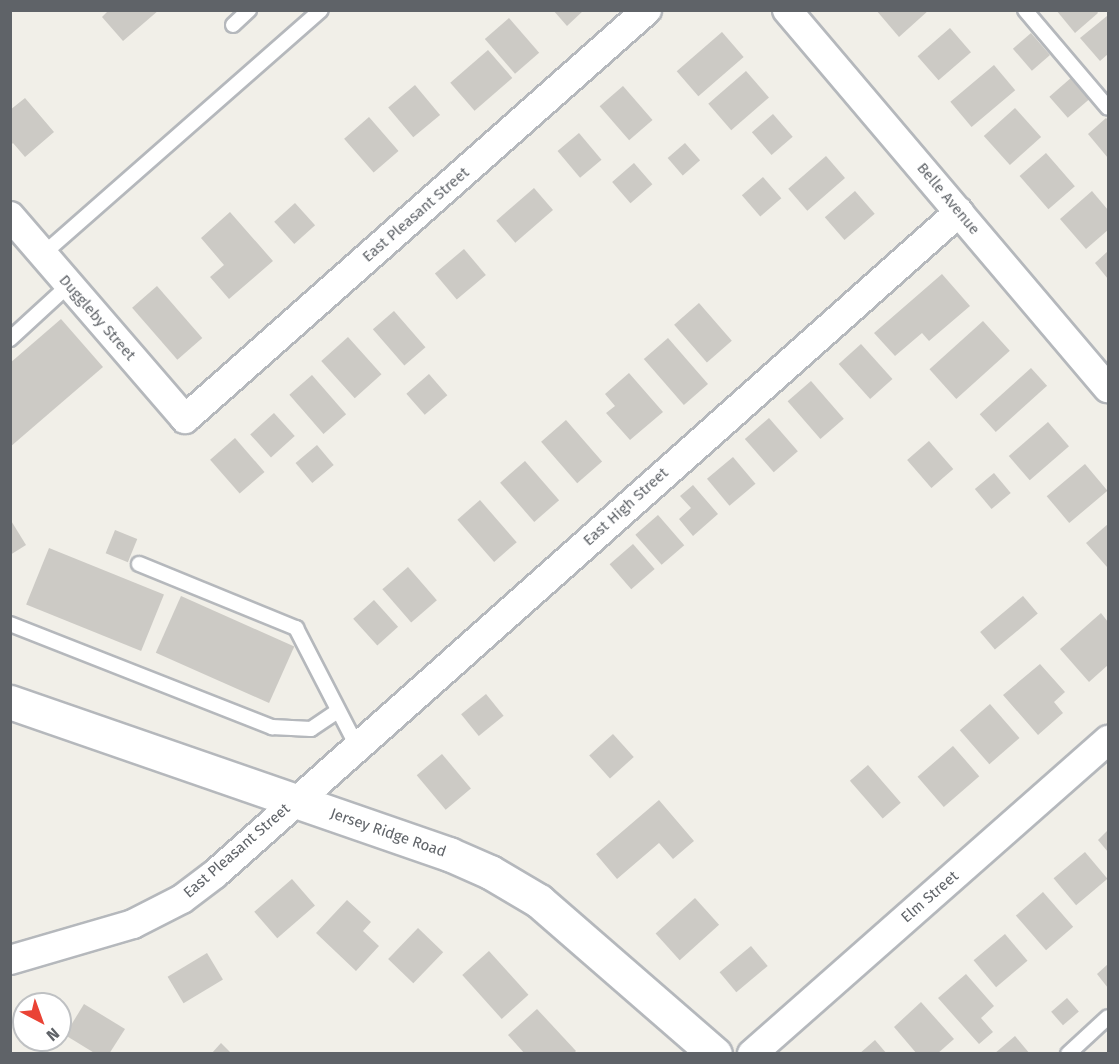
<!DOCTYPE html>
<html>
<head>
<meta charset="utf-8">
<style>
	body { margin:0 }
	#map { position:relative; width:1119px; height:1064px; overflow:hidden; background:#f1efe8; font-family:"Fira Sans",sans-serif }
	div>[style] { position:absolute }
	.building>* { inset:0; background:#cccac5; transform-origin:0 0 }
	.roads { filter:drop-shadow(2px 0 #b5b8bc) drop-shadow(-2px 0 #b5b8bc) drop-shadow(0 2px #b5b8bc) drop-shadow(0 -2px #b5b8bc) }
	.lane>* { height:14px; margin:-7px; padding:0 7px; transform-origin:7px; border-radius:7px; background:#fff }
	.street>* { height:28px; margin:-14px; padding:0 14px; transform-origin:14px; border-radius:14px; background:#fff }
	.secondary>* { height:33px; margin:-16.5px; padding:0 16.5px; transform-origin:16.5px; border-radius:16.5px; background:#fff }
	span { translate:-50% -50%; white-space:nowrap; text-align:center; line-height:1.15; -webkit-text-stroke:4.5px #fff; paint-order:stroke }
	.street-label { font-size:15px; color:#5f6368 }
	.frame { position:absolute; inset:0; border:12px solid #5f6368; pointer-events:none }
	.north { position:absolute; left:12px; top:992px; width:60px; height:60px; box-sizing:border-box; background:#fff; border:2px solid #bfc1c3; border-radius:50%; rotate:139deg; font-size:16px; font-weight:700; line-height:24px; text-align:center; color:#5f6368 }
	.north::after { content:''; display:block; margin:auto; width:21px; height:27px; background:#ea4335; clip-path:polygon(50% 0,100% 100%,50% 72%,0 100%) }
</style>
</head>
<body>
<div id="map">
	<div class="building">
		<div style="clip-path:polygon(109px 10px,159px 10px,123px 41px,102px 17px)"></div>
		<div style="clip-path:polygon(553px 10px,584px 10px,567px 26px)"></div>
		<div style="clip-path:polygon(876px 10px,929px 10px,899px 37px)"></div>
		<div style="clip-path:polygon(1056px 10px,1096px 10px,1098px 13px,1075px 33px)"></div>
		<div style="clip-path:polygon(1107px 16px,1108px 54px,1100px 61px,1080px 38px)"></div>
		<div style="left:509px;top:18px;width:46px;height:32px;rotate:49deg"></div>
		<div style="left:950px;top:28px;width:32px;height:43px;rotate:49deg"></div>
		<div style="left:722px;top:32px;width:33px;height:60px;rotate:49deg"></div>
		<div style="left:1031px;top:33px;width:29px;height:24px;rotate:49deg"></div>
		<div style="left:488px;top:50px;width:37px;height:50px;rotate:49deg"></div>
		<div style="left:994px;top:65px;width:33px;height:57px;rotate:50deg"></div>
		<div style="left:746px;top:71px;width:35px;height:50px;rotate:49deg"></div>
		<div style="left:1072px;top:77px;width:28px;height:30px;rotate:49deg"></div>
		<div style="left:415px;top:85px;width:39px;height:35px;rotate:50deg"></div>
		<div style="left:623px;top:86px;width:45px;height:31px;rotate:49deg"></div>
		<div style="clip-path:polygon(25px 98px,54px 132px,25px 157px,13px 143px,10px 146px,10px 110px)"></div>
		<div style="left:1015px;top:108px;width:39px;height:42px;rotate:48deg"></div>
		<div style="left:773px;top:114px;width:30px;height:28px;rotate:49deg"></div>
		<div style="left:369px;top:117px;width:45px;height:33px;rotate:49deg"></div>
		<div style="clip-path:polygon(1106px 118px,1108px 120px,1108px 158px,1088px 134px)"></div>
		<div style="left:579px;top:133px;width:35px;height:28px;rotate:50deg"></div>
		<div style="left:685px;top:143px;width:23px;height:23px;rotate:49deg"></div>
		<div style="left:1046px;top:153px;width:44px;height:35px;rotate:49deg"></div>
		<div style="left:826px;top:156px;width:29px;height:50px;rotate:49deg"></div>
		<div style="left:634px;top:163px;width:28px;height:29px;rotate:49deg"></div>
		<div style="left:763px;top:177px;width:28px;height:28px;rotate:49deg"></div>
		<div style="left:534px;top:188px;width:29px;height:50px;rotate:49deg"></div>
		<div style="left:855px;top:191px;width:30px;height:40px;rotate:49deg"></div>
		<div style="clip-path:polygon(1092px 191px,1108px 210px,1108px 230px,1086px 249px,1060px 219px)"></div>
		<div style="left:295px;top:203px;width:30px;height:28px;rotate:48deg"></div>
		<div style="clip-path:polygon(230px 212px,273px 261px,229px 299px,210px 277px,224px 265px,201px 238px)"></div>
		<div style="left:464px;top:249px;width:34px;height:38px;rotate:50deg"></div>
		<div style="clip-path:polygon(1108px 251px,1108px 279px,1095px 263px)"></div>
		<div style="clip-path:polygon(942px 274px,970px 306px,929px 341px,922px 333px,895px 356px,874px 333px)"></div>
		<div style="left:157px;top:286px;width:69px;height:33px;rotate:49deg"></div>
		<div style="left:699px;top:303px;width:50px;height:33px;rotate:49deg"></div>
		<div style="left:394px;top:311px;width:48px;height:28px;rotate:49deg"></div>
		<div style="clip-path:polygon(61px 319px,103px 367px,10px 447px,10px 363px)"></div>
		<div style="left:983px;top:321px;width:40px;height:72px;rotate:48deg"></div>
		<div style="left:348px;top:337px;width:50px;height:36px;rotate:48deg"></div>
		<div style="left:668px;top:338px;width:61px;height:32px;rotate:49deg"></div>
		<div style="left:861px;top:344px;width:47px;height:30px;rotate:48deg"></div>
		<div style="left:1031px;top:368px;width:24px;height:69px;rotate:48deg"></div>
		<div style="clip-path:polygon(629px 373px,663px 412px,630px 440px,606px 413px,615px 406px,605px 394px)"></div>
		<div style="left:429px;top:374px;width:28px;height:30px;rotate:49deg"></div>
		<div style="left:312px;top:375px;width:52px;height:30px;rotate:49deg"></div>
		<div style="left:811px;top:381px;width:50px;height:31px;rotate:49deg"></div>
		<div style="left:274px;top:413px;width:31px;height:32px;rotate:48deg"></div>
		<div style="left:769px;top:418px;width:44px;height:32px;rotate:49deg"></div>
		<div style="left:566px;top:420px;width:55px;height:33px;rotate:49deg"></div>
		<div style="left:1048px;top:422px;width:32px;height:52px;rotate:49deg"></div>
		<div style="left:235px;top:438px;width:45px;height:33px;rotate:49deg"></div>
		<div style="left:929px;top:441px;width:37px;height:29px;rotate:49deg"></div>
		<div style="left:317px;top:445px;width:26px;height:28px;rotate:50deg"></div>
		<div style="left:733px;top:457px;width:35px;height:34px;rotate:50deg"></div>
		<div style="left:525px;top:461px;width:52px;height:33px;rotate:49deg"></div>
		<div style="left:1085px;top:464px;width:35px;height:50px;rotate:50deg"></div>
		<div style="left:994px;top:473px;width:26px;height:25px;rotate:50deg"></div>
		<div style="clip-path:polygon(693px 485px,718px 514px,693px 536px,679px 519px,691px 508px,680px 496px)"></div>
		<div style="left:480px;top:500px;width:56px;height:30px;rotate:49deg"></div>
		<div style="left:658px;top:515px;width:40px;height:30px;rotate:49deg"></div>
		<div style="clip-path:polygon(10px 519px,26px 545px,10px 555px)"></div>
		<div style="clip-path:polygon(1108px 524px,1108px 566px,1107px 567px,1086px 543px)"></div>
		<div style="left:115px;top:530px;width:24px;height:25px;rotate:22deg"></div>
		<div style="left:633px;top:544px;width:33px;height:31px;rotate:49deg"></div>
		<div style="left:49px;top:548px;width:124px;height:61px;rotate:22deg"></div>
		<div style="left:408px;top:567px;width:44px;height:34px;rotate:49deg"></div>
		<div style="left:181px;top:596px;width:124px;height:62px;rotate:24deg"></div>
		<div style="left:1023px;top:596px;width:23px;height:56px;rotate:50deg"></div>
		<div style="left:374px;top:600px;width:36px;height:28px;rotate:48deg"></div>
		<div style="clip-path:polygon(1101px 613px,1108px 622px,1108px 665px,1089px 682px,1060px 649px)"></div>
		<div style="clip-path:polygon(1040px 664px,1065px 692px,1054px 702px,1063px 713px,1038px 735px,1003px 695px)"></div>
		<div style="left:486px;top:694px;width:28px;height:32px;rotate:51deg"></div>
		<div style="left:990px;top:704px;width:45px;height:40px;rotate:49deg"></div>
		<div style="left:613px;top:734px;width:31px;height:32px;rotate:48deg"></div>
		<div style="left:953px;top:746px;width:40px;height:47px;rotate:49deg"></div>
		<div style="left:442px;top:754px;width:45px;height:33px;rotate:50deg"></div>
		<div style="left:868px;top:765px;width:50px;height:24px;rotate:49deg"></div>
		<div style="clip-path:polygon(659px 800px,694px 841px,673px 859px,659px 843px,617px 879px,596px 854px)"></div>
		<div style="clip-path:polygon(1108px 830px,1108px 852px,1098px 840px)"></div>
		<div style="left:1085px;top:852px;width:35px;height:41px;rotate:50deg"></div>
		<div style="left:292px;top:879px;width:35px;height:50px;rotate:49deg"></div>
		<div style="left:1043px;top:892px;width:46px;height:36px;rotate:49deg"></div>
		<div style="left:695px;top:898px;width:36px;height:53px;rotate:48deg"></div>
		<div style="clip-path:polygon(347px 900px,371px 922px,363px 931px,379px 946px,356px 971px,316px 933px)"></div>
		<div style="left:418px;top:928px;width:35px;height:43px;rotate:44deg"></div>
		<div style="left:1005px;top:934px;width:35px;height:41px;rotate:50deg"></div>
		<div style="left:751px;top:946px;width:26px;height:41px;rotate:50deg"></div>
		<div style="left:489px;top:951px;width:59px;height:36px;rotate:48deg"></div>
		<div style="left:207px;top:953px;width:31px;height:46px;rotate:59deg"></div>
		<div style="clip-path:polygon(1108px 964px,1108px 988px,1097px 974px)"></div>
		<div style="clip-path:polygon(966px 974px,994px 1006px,981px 1018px,993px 1032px,979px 1044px,938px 998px)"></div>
		<div style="left:1067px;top:998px;width:18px;height:21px;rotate:49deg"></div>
		<div style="clip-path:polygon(921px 1002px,954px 1039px,937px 1054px,917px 1054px,894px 1027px)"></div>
		<div style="clip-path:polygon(84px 1004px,125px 1029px,109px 1054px,96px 1054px,65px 1035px)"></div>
		<div style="clip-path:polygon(537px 1009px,576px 1051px,573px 1054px,525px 1054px,508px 1035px)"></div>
		<div style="clip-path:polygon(1015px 1036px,1030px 1054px,994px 1054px)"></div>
		<div style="clip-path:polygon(875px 1040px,887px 1054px,859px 1054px)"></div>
		<div style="clip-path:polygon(221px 1043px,232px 1054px,211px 1054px)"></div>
	</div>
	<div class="roads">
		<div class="lane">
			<div style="left:1025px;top:10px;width:128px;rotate:49.7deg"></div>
			<div style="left:233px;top:25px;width:22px;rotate:-43deg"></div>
			<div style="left:42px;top:255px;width:371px;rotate:-41.3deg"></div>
			<div style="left:10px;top:339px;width:80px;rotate:-42.5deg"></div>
			<div style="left:139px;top:564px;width:170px;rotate:22.2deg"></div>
			<div style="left:296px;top:628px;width:133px;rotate:62.7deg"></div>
			<div style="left:10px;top:624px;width:282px;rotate:21.5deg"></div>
			<div style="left:272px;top:727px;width:39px;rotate:3deg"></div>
			<div style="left:311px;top:729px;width:32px;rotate:-34deg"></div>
			<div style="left:1068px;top:1054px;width:54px;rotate:-42.8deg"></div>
		</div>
		<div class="street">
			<div style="left:787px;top:10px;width:496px;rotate:49.7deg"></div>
			<div style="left:10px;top:216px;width:268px;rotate:49.2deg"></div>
			<div style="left:185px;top:419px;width:617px;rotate:-41.52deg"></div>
			<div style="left:10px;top:960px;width:128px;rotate:-16.3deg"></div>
			<div style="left:133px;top:924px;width:55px;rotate:-27deg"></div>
			<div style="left:182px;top:899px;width:41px;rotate:-37.1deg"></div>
			<div style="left:215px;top:874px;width:996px;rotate:-41.66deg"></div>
			<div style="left:752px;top:1054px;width:475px;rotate:-41.4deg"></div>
		</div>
		<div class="secondary">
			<div style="left:10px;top:702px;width:465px;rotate:19.1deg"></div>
			<div style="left:449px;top:854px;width:45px;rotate:23.7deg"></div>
			<div style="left:490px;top:872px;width:57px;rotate:30.6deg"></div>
			<div style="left:539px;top:901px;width:233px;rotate:41deg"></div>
		</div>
	</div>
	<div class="street-label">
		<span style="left:948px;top:199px;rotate:50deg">Belle Avenue</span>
		<span style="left:416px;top:215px;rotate:-41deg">East Pleasant Street</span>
		<span style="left:97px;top:318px;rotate:49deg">Duggleby Street</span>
		<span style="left:626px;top:507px;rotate:-42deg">East High Street</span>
		<span style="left:388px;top:833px;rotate:19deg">Jersey Ridge Road</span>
		<span style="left:237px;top:851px;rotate:-41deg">East Pleasant Street</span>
		<span style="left:930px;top:897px;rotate:-41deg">Elm Street</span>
	</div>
	<div class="frame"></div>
	<div class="north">N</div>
</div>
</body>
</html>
